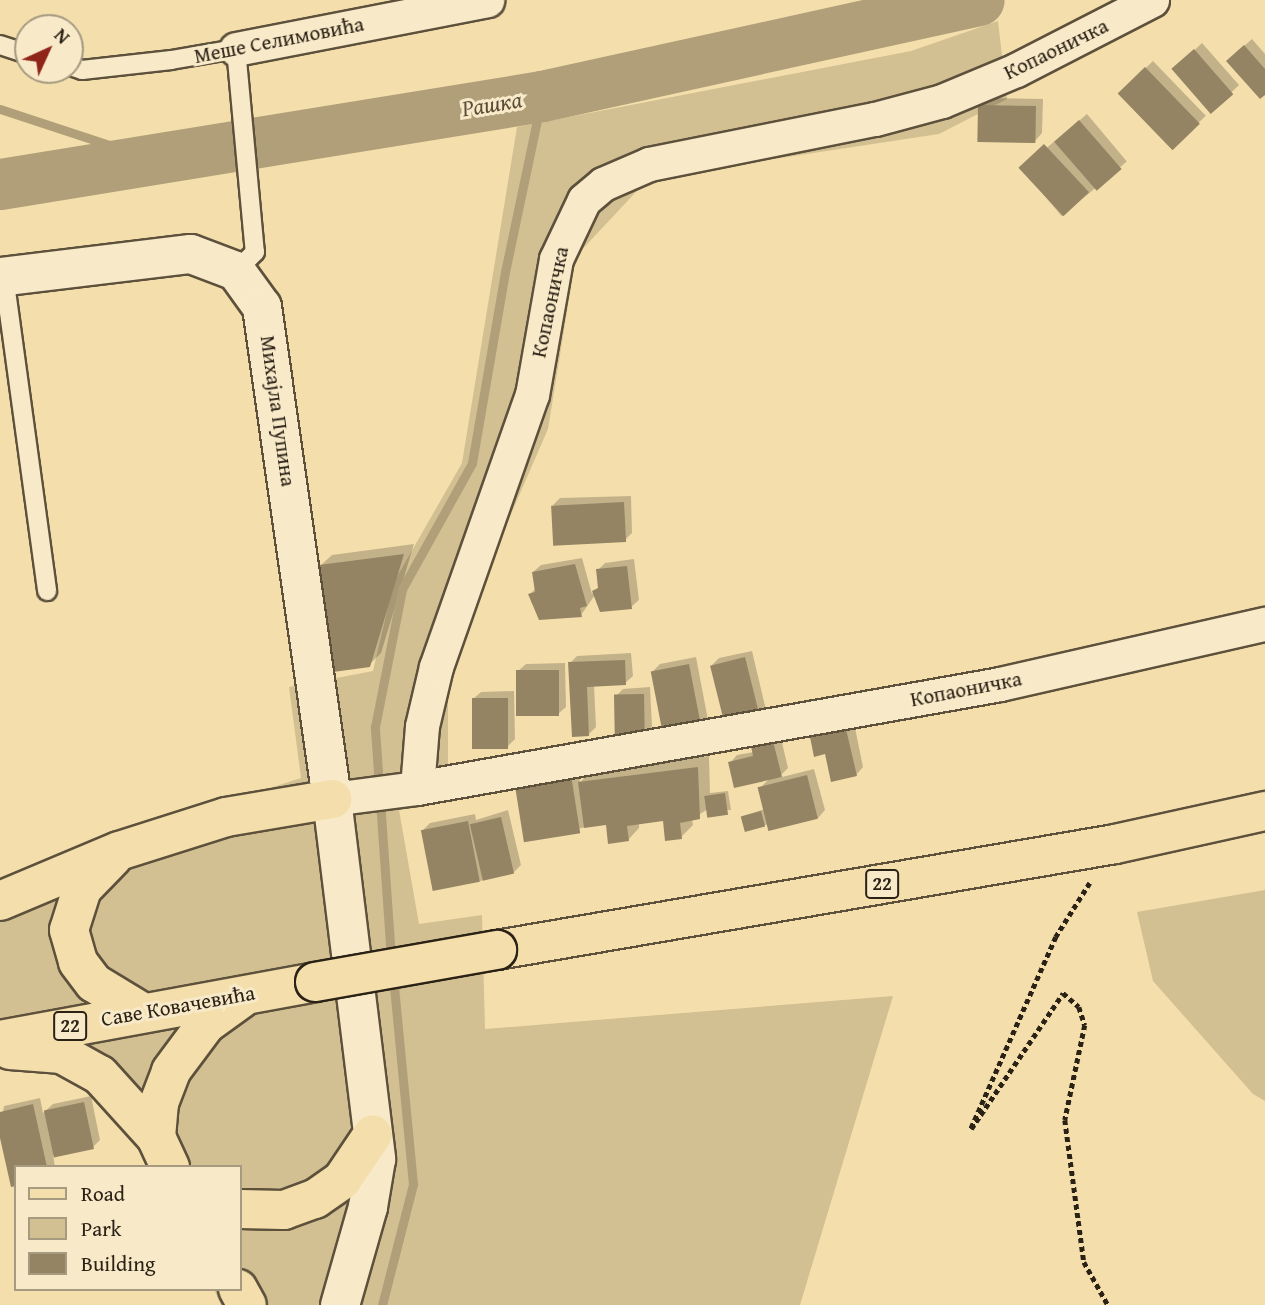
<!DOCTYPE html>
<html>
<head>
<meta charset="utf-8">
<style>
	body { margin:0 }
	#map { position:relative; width:1265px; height:1305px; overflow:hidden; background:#f4dfac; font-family:"Gentium Book Plus",serif }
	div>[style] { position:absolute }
	.green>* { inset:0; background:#d2bf92 }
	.shadow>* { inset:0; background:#0003; transform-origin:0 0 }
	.stream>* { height:9px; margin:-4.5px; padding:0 4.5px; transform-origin:4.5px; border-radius:4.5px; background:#b09f79 }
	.river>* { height:51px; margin:-25.5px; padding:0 25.5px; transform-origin:25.5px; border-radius:25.5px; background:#b09f79 }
	.building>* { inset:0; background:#948464; transform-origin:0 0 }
	.path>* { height:4.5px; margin-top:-2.25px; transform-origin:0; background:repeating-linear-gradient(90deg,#2b2216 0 5px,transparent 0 8.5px) }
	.roads { filter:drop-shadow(2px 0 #5d513c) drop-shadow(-2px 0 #5d513c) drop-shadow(0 2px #5d513c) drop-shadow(0 -2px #5d513c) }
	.lane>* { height:18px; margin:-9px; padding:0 9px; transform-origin:9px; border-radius:9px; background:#f8eac9 }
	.street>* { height:33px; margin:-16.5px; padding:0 16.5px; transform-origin:16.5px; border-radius:16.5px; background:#f8eac9 }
	.secondary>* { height:38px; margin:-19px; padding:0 19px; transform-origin:19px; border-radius:19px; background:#f8eac9 }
	.primary>* { height:38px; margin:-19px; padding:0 19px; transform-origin:19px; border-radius:19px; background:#f4dfac }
	.bridges { filter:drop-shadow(2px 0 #2b2216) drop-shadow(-2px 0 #2b2216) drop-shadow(0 2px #2b2216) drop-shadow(0 -2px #2b2216) }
	.primary-bridge>* { height:38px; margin:-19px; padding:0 19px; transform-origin:19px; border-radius:19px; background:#f4dfac }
	span { translate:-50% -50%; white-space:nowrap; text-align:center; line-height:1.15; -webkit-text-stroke:6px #f8eac9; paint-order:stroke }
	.shield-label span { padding:2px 5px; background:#f8eac9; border:2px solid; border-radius:5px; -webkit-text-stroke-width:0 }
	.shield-label { font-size:19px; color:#2b2216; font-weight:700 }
	.street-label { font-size:21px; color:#2b2216 }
	.water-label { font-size:23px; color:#5a4e39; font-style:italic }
	.legend { position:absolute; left:14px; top:1165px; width:228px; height:126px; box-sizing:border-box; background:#f8eac9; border:2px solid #a69a81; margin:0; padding:9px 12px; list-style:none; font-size:21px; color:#2b2216 }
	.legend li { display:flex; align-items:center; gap:14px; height:35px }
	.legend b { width:35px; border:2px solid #a69a81 }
	.north { position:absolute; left:14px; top:14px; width:70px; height:70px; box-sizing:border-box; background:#f8eac9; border:2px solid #a69a81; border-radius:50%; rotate:45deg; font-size:19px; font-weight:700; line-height:28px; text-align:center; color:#2b2216 }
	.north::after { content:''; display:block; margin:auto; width:24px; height:32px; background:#8f2418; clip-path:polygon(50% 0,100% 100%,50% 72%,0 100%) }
</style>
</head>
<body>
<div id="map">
	<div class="green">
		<div style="clip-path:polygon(998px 21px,1007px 99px,939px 134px,649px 178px,576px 256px,548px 429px,478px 590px,448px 694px,448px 802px,399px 810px,419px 924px,482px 915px,485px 1029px,893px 996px,800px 1305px,221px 1305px,214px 1289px,240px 1289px,240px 1167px,150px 1167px,117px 1116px,81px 1077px,0 1057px,0 889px,120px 837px,301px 778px,289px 687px,373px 671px,394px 582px,462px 463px,517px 127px,911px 51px)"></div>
		<div style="clip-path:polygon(1265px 890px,1265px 1101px,1253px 1094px,1153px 981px,1137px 912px)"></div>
	</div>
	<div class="shadow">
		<div style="clip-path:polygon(1252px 39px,1265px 54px,1265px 92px,1235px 54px)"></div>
		<div style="clip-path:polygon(1202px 43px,1239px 85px,1212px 111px,1182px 62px)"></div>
		<div style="left:1153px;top:61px;width:76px;height:47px;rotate:46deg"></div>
		<div style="clip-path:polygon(988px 98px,1043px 99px,1042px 133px,1035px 141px,980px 106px)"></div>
		<div style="left:1087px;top:114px;width:62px;height:85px;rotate:50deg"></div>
		<div style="clip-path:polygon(631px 496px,632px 533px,625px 540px,553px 505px,560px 498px)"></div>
		<div style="clip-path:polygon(414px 544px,381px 653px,369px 665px,320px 566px,332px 555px)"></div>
		<div style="clip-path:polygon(582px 558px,592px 594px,600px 586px,598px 570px,605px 563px,634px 559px,639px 600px,631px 607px,595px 595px,581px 615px,532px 604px,530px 594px,536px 588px,533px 572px,541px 565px)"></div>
		<div style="clip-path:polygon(752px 651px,766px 710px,759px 718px,711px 666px,719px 658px)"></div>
		<div style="clip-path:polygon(631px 653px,633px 676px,625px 683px,594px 685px,596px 727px,589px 734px,570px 663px,577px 656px)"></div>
		<div style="clip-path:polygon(696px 657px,708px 720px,701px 728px,653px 671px,660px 664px)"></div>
		<div style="clip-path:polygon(565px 663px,566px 707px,558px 714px,518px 671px,526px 664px)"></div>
		<div style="clip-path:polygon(650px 687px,652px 727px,645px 735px,616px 696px,623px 689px)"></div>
		<div style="clip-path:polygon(514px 691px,515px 739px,508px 746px,473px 699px,481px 692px)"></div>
		<div style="clip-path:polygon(854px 723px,863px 767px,856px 775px,812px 738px,820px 730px)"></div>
		<div style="clip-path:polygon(780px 734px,788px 768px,778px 778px,814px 769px,825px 810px,818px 818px,764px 825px,743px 816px,765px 809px,760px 788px,770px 778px,730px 763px,737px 755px,754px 752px,760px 739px)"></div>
		<div style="clip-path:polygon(709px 756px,710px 793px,728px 791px,731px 810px,708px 809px,692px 819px,693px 825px,681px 837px,664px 819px,639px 823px,639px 828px,628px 840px,607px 823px,525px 839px,578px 768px,580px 782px,592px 771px)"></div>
		<div style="clip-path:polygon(508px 810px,521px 865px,513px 873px,480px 881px,423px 830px,430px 823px,475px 814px,476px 820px)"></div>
		<div style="clip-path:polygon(91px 1096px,100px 1140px,93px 1147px,53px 1155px,55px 1167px,16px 1167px,0 1129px,4px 1106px,40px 1098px,43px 1113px,53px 1104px)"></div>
	</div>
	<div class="stream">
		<div style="left:0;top:109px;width:163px;rotate:18.2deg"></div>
		<div style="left:391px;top:958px;width:232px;rotate:-94deg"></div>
		<div style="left:375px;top:727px;width:141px;rotate:-78.9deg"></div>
		<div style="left:402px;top:589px;width:144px;rotate:-60.9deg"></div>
		<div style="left:472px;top:463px;width:194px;rotate:-80.2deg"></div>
		<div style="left:505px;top:272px;width:180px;rotate:-78.1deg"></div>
		<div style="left:382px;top:1305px;width:125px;rotate:-75.6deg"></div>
		<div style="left:413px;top:1184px;width:209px;rotate:-95.5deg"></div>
	</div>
	<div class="river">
		<div style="left:0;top:184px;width:549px;rotate:-9.22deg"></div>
		<div style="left:542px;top:96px;width:447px;rotate:-12.4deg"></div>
	</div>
	<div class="building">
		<div style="clip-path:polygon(1244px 45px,1265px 69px,1265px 95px,1260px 99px,1226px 61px)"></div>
		<div style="left:1194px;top:49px;width:60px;height:30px;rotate:49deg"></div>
		<div style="left:1145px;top:67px;width:79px;height:38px;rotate:46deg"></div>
		<div style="left:978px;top:105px;width:58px;height:37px;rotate:1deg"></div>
		<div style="left:1079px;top:120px;width:65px;height:33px;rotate:49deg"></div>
		<div style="left:1044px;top:144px;width:66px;height:35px;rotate:47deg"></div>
		<div style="left:624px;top:502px;width:40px;height:73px;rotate:87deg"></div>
		<div style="clip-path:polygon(404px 554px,370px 667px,333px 672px,319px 565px)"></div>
		<div style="clip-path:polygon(575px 564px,587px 606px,580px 608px,582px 617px,539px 620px,528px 594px,535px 592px,532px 572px)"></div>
		<div style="clip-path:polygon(627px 566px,632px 609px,600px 612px,592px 591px,598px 588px,596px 569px)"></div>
		<div style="left:745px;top:657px;width:64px;height:36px;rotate:76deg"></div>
		<div style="clip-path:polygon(625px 660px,626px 685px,587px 687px,589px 736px,572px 737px,568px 662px)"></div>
		<div style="left:689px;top:664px;width:66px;height:39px;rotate:79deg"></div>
		<div style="left:516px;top:670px;width:43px;height:46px"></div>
		<div style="left:644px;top:694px;width:43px;height:30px;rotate:89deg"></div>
		<div style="left:472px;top:698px;width:36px;height:51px"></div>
		<div style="clip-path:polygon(846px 729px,857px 776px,831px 782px,825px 754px,814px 757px,810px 737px)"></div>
		<div style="clip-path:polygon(773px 741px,782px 777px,734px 788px,728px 762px,753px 756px,751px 746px)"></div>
		<div style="clip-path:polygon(698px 767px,700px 819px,680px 823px,682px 839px,665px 841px,663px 821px,627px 826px,629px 841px,608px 844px,606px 825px,584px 828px,578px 782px)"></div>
		<div style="left:571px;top:775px;width:59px;height:57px;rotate:81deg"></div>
		<div style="left:807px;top:775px;width:45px;height:51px;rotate:76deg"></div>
		<div style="left:725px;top:793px;width:22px;height:21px;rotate:82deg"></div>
		<div style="left:761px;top:811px;width:16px;height:21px;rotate:75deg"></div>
		<div style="left:501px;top:817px;width:58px;height:32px;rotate:77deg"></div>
		<div style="left:468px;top:821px;width:62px;height:48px;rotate:79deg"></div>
		<div style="left:84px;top:1102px;width:48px;height:41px;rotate:78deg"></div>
		<div style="clip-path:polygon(33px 1104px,47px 1167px,16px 1167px,16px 1186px,11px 1187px,0 1138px,0 1112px)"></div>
	</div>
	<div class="path">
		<div style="left:1090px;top:883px;width:64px;rotate:122.2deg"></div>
		<div style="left:1056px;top:937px;width:210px;rotate:113.9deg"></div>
		<div style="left:971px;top:1129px;width:164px;rotate:-55.9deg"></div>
		<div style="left:1063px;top:993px;width:21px;rotate:41deg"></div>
		<div style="left:1079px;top:1007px;width:19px;rotate:72deg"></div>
		<div style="left:1085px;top:1025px;width:97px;rotate:101.9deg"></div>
		<div style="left:1065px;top:1120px;width:143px;rotate:82.4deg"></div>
		<div style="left:1084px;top:1262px;width:49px;rotate:60.8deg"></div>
	</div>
	<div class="roads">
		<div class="lane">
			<div style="left:0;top:45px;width:29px;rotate:18deg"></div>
			<div style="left:70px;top:66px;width:13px;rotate:18deg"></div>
			<div style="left:82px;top:70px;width:90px;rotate:-6.4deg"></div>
			<div style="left:171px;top:60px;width:66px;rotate:-9.6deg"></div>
			<div style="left:236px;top:49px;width:204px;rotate:84.7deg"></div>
			<div style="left:255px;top:252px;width:27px;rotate:135deg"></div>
			<div style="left:4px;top:276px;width:318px;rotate:82.2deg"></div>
		</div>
		<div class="street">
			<div style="left:236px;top:49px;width:256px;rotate:-11deg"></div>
			<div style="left:417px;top:788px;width:592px;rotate:-10.11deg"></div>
			<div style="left:1000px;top:684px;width:272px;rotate:-12.8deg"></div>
			<div style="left:332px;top:799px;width:86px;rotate:-7.4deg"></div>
			<div style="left:417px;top:788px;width:62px;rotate:-85.4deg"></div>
			<div style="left:422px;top:726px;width:61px;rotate:-76.7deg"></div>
			<div style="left:436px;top:667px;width:288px;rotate:-70.6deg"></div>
			<div style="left:532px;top:395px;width:138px;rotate:-80deg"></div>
			<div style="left:556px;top:259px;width:65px;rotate:-64.6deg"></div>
			<div style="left:584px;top:200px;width:25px;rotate:-40deg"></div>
			<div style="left:603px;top:184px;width:50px;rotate:-23.5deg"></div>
			<div style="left:649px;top:164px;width:230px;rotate:-11.3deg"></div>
			<div style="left:875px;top:119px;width:69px;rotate:-15deg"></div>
			<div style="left:942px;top:101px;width:80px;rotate:-22.7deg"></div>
			<div style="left:1016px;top:70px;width:153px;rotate:-27.2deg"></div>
		</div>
		<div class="secondary">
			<div style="left:0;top:277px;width:192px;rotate:-6.9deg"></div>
			<div style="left:191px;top:254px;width:48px;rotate:20.7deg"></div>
			<div style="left:236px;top:271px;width:44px;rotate:54.2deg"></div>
			<div style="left:262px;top:307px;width:497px;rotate:81.9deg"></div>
			<div style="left:332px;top:799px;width:363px;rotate:83deg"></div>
			<div style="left:376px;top:1159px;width:49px;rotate:99.5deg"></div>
			<div style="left:368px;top:1207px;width:102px;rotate:105.9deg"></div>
		</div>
		<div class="primary">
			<div style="left:113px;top:857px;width:45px;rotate:134.1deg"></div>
			<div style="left:82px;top:889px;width:43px;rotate:107.6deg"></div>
			<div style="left:69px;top:930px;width:33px;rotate:74deg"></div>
			<div style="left:78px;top:962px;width:26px;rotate:53deg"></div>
			<div style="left:94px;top:983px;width:54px;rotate:31.3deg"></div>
			<div style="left:0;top:901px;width:129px;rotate:-22.8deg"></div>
			<div style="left:119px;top:851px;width:112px;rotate:-17.6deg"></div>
			<div style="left:226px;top:817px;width:108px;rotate:-9.6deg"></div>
			<div style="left:497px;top:950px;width:627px;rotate:-9.73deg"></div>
			<div style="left:1115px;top:844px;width:154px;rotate:-12.4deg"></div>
			<div style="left:0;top:1040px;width:320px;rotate:-10.4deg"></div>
			<div style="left:10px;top:1050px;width:52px;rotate:4.4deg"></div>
			<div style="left:62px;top:1054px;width:43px;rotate:28.9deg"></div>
			<div style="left:100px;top:1075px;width:84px;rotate:47.9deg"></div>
			<div style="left:170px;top:1167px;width:33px;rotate:-115deg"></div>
			<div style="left:156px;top:1137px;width:34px;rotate:-85deg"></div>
			<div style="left:159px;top:1103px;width:34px;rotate:-69deg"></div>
			<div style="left:171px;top:1071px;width:59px;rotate:-53.3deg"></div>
			<div style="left:206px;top:1024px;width:44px;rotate:-35.8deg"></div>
			<div style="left:240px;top:1209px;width:44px;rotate:1.3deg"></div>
			<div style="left:284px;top:1210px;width:33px;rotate:-20deg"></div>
			<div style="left:315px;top:1199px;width:33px;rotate:-35deg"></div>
			<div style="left:342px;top:1180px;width:55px;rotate:-56deg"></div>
			<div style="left:238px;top:1289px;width:18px;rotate:61deg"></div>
		</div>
	</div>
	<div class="bridges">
		<div class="primary-bridge">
			<div style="left:315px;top:982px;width:185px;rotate:-10deg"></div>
		</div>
	</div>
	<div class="shield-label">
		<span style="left:882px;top:884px">22</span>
		<span style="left:70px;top:1026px">22</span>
	</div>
	<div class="street-label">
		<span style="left:279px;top:40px;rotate:-11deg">Меше Селимовића</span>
		<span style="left:1056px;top:49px;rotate:-26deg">Копаоничка</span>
		<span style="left:550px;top:302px;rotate:-78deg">Копаоничка</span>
		<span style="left:278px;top:411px;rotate:82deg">Михајла Пупина</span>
		<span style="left:966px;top:689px;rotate:-11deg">Копаоничка</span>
		<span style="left:178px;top:1006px;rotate:-10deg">Саве Ковачевића</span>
	</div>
	<div class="water-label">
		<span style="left:492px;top:104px;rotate:-9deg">Рашка</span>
	</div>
	<ul class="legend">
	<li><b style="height:9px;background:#f4dfac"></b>Road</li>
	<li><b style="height:19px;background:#d2bf92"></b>Park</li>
	<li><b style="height:19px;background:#948464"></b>Building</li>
	</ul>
	<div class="north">N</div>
</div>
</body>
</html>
